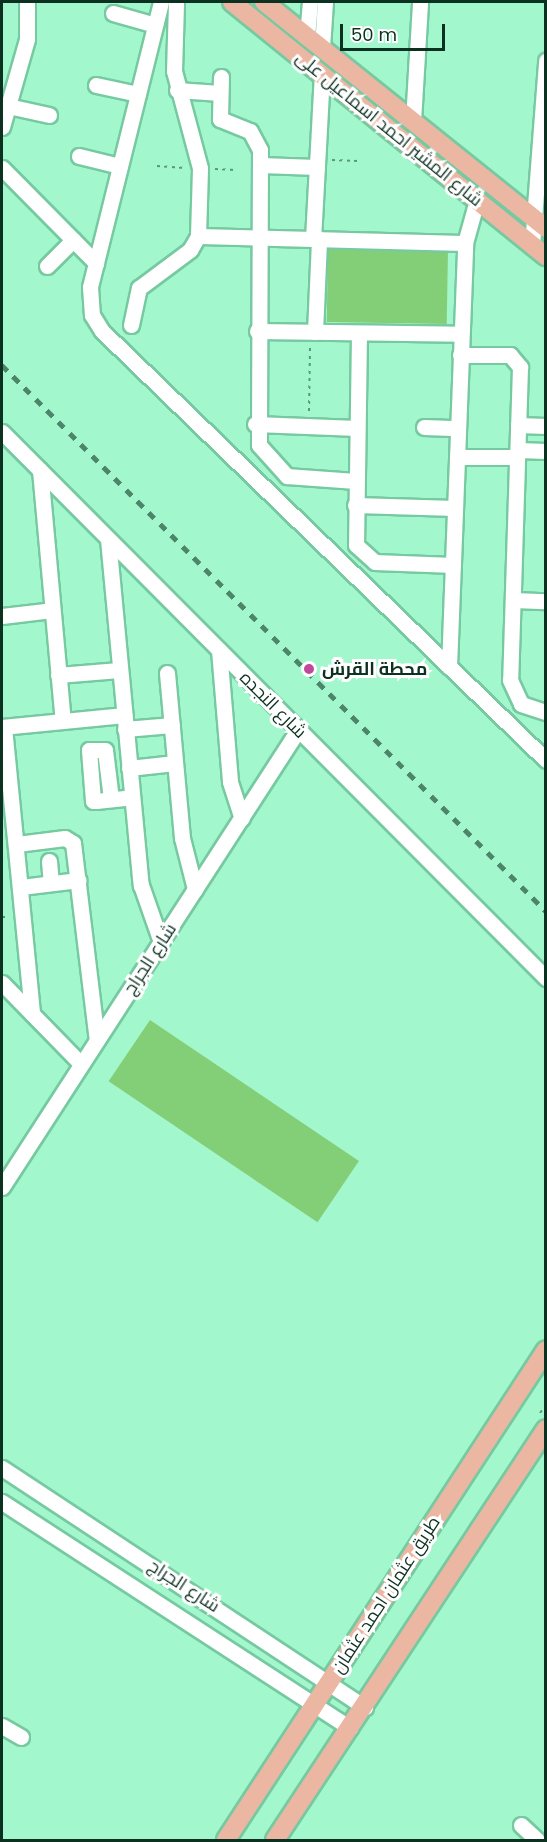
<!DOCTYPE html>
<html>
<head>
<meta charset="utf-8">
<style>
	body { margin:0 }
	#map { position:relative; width:547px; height:1842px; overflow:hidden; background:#a3f7cc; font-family:Poppins,Cairo,sans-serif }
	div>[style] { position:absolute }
	.building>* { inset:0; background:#83cf77; transform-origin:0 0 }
	.path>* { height:2px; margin-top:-1px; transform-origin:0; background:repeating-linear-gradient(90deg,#5a9779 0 3px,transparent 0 7.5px) }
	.roads { filter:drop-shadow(2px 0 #76c9a0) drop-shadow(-2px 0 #76c9a0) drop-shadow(0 2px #76c9a0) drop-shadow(0 -2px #76c9a0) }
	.minor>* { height:15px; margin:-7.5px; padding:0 7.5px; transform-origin:7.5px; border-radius:7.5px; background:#fff }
	.major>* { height:18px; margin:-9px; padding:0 9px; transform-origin:9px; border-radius:9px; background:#ebb6a2 }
	.rail>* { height:4.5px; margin-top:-2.25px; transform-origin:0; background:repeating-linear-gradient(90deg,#4c856a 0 8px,transparent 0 16px) }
	.dots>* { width:16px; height:16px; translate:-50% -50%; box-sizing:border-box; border:3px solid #fff; border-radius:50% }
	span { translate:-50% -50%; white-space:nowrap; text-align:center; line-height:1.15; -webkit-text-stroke:6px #fff; paint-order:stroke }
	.street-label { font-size:18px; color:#0c3121 }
	.poi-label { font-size:18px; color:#0c3121; font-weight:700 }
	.left { translate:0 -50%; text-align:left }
	.frame { position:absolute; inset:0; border:3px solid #0c3121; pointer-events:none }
	.scale { position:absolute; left:340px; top:24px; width:105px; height:27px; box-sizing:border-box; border:3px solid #0c3121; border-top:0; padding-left:8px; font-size:18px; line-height:21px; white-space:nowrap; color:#0c3121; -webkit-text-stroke:4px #fff; paint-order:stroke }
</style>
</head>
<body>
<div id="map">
	<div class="building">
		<div style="left:328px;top:249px;width:120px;height:73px;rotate:1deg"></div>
		<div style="left:150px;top:1020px;width:252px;height:74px;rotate:34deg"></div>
	</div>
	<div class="path">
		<div style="left:332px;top:160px;width:26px;rotate:2deg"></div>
		<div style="left:157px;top:166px;width:28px;rotate:4deg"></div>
		<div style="left:215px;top:169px;width:21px;rotate:3deg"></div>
		<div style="left:309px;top:411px;width:66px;rotate:-89.1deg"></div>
		<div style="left:2px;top:917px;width:7px"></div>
		<div style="left:540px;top:1413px;width:10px;rotate:-53deg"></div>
	</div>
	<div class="roads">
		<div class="minor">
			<div style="left:161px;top:2px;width:294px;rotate:104deg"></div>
			<div style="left:90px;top:287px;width:28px;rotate:86deg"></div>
			<div style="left:92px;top:315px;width:19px;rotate:58deg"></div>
			<div style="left:102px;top:331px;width:617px;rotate:44.02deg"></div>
			<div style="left:113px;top:13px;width:44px;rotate:15.9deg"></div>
			<div style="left:307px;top:36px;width:34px;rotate:-85deg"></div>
			<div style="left:322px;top:48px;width:46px;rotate:-86.3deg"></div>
			<div style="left:221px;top:77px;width:42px;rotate:91.4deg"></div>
			<div style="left:220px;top:119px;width:32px;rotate:22deg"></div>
			<div style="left:250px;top:131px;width:21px;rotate:62deg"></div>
			<div style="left:260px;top:150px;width:295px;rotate:90.2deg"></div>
			<div style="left:259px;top:445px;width:42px;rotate:47.9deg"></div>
			<div style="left:287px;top:476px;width:68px;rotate:4.2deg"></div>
			<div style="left:96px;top:85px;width:43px;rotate:12.1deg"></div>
			<div style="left:177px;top:90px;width:43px;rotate:4deg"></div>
			<div style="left:8px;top:106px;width:42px;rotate:12.4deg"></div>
			<div style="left:413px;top:121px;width:119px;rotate:-86.6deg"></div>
			<div style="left:2px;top:127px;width:91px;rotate:-74.1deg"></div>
			<div style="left:27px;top:39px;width:37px;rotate:-90deg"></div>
			<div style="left:79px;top:156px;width:42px;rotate:13.7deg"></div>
			<div style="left:260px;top:165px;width:57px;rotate:2deg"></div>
			<div style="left:2px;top:168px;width:134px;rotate:45.3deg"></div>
			<div style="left:198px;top:236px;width:267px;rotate:1.5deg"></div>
			<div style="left:313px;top:239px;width:165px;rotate:-86.9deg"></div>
			<div style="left:532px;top:245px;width:185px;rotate:-85.6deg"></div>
			<div style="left:47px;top:266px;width:37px;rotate:-45deg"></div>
			<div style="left:131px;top:325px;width:38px;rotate:-78deg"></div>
			<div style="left:139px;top:288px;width:64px;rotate:-36.7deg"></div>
			<div style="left:190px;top:250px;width:16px;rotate:-60deg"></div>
			<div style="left:198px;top:236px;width:68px;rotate:-88.3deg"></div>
			<div style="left:200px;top:168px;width:100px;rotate:-105deg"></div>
			<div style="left:174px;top:71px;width:69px;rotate:-88.3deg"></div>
			<div style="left:257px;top:331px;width:204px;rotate:0.8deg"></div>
			<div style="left:315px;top:332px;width:93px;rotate:-87.5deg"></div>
			<div style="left:359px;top:333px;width:212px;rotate:90.8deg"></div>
			<div style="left:356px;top:545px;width:25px;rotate:42deg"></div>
			<div style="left:375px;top:562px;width:78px;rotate:2.2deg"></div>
			<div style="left:460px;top:355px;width:50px"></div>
			<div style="left:510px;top:355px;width:16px;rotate:50deg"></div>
			<div style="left:520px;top:367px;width:313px;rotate:91.8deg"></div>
			<div style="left:510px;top:680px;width:26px;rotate:65deg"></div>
			<div style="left:521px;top:704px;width:26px;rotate:18deg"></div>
			<div style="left:255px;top:424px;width:102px;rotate:2.2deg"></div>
			<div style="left:518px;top:425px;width:28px;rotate:2deg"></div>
			<div style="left:424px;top:427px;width:34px;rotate:2deg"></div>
			<div style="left:2px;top:432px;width:771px;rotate:45.11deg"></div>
			<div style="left:518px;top:450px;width:28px;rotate:2deg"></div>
			<div style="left:457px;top:457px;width:60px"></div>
			<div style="left:40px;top:470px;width:252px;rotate:84.8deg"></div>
			<div style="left:355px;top:505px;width:100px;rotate:1.7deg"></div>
			<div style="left:108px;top:539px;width:348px;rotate:84.6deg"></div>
			<div style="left:141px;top:885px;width:60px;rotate:70.7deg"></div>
			<div style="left:513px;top:600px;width:33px;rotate:2deg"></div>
			<div style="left:2px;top:616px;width:50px;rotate:-6.8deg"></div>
			<div style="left:219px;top:650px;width:132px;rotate:85.2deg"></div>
			<div style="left:230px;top:782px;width:38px;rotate:72deg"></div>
			<div style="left:449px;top:667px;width:424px;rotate:-87.8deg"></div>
			<div style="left:465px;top:243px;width:45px;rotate:-74.4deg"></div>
			<div style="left:167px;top:673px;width:166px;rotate:84.8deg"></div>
			<div style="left:182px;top:838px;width:53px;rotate:75.7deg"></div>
			<div style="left:58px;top:675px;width:61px;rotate:-4.7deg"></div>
			<div style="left:2px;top:727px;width:123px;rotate:-5.6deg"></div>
			<div style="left:4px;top:727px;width:288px;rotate:84.4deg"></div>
			<div style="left:125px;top:729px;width:47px;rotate:-4.9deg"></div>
			<div style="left:129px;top:768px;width:46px;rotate:-6.2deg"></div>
			<div style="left:111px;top:799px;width:49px;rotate:-97deg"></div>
			<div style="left:105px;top:750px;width:16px;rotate:180deg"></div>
			<div style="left:89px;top:750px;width:51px;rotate:85.5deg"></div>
			<div style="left:93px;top:801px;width:3px"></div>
			<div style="left:96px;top:801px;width:36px;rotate:-6deg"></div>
			<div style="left:17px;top:844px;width:48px;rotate:-7.1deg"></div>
			<div style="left:65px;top:838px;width:9px;rotate:32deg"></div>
			<div style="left:73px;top:843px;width:198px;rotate:83.1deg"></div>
			<div style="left:49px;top:861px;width:22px;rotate:85deg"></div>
			<div style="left:21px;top:887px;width:58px;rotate:-6.9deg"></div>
			<div style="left:2px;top:983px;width:113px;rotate:45.7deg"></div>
			<div style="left:2px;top:1187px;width:544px;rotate:-57.07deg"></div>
			<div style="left:2px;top:1468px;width:435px;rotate:33.4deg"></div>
			<div style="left:2px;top:1502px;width:415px;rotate:33deg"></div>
			<div style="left:2px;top:1726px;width:22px;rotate:30deg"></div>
			<div style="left:521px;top:1825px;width:22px;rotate:43deg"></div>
		</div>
		<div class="major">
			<div style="left:232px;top:2px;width:404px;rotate:39deg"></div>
			<div style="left:264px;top:2px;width:361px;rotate:38.7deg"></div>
			<div style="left:226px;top:1840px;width:585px;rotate:-56.85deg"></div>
			<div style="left:275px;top:1840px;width:492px;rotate:-56.6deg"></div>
		</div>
	</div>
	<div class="rail">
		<div style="left:2px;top:365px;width:771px;rotate:45.11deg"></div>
	</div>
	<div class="dots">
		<div style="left:309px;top:669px;background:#c1499d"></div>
	</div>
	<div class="street-label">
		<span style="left:389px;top:129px;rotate:39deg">شارع المشير احمد اسماعيل على</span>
		<span style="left:273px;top:705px;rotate:45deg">شارع النجده</span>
		<span style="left:150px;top:959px;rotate:-57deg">شارع الجراج</span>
		<span style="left:184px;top:1586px;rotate:33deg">شارع الجراج</span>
		<span style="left:386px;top:1595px;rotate:-57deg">طريق عثمان احمد عثمان</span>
	</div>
	<div class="poi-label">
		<span class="left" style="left:322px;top:669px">محطة القرش</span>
	</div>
	<div class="frame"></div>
	<div class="scale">50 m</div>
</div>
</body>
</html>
